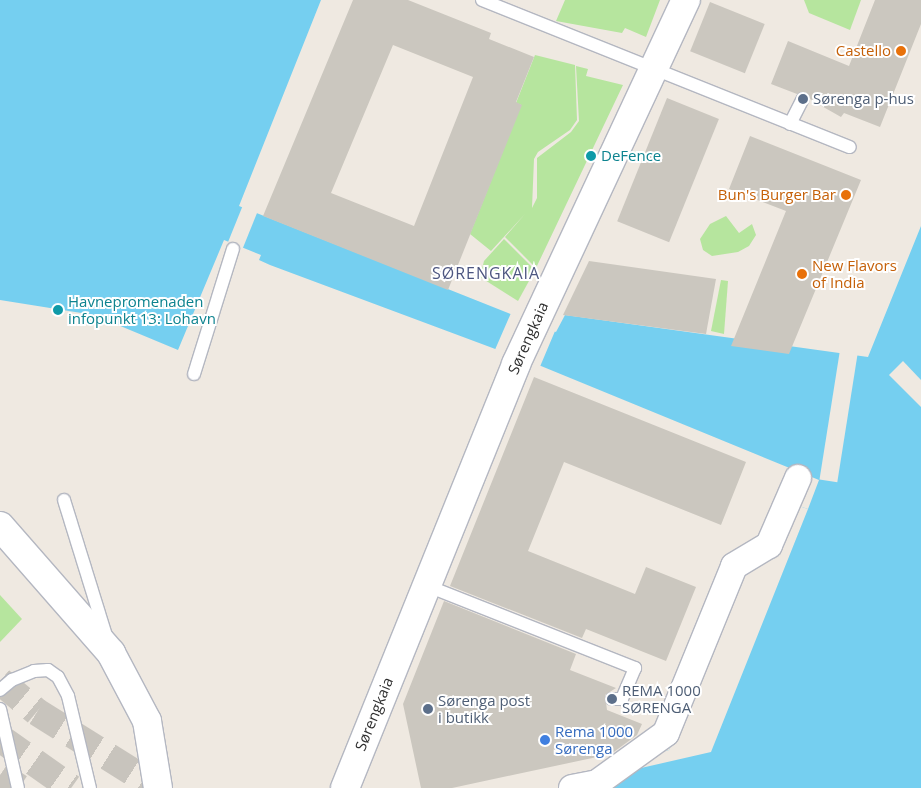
<!DOCTYPE html>
<html>
<head>
<meta charset="utf-8">
<style>
	body { margin:0 }
	#map { position:relative; width:921px; height:788px; overflow:hidden; background:#efe9e1; font-family:"Open Sans",sans-serif }
	div>[style] { position:absolute }
	.green>* { inset:0; background:#b6e59e }
	.water>* { inset:0; background:#75cff0 }
	.pier>* { inset:0; background:#efe9e1; transform-origin:0 0 }
	.building>* { inset:0; background:#cbc7bf; transform-origin:0 0 }
	.highway-tunnel>* { height:28px; margin-top:-14px; transform-origin:0; background:repeating-linear-gradient(90deg,#c8c4bd 0 28px,transparent 0 42px) }
	.roads { filter:drop-shadow(1px 0 #b4b7c1) drop-shadow(-1px 0 #b4b7c1) drop-shadow(0 1px #b4b7c1) drop-shadow(0 -1px #b4b7c1) }
	.lane>* { height:12px; margin:-6px; padding:0 6px; transform-origin:6px; border-radius:6px; background:#fff }
	.street>* { height:26px; margin:-13px; padding:0 13px; transform-origin:13px; border-radius:13px; background:#fff }
	.secondary>* { height:28px; margin:-14px; padding:0 14px; transform-origin:14px; border-radius:14px; background:#fff }
	.dots>* { width:14px; height:14px; translate:-50% -50%; box-sizing:border-box; border:2px solid #fff; border-radius:50% }
	span { translate:-50% -50%; white-space:nowrap; text-align:center; line-height:1.15; -webkit-text-stroke:4px #fff; paint-order:stroke }
	.food-label { font-size:15px; color:#c56008 }
	.right { translate:-100% -50%; text-align:right }
	.left { translate:0 -50%; text-align:left }
	.service-label { font-size:15px; color:#4e5e75 }
	.culture-label { font-size:15px; color:#0d838f }
	.street-label { font-size:15px; color:#2e2e2e }
	.shop-label { font-size:15px; color:#366cbe }
	.neighbourhood-label { font-size:16px; color:#4d5680; letter-spacing:1px }
</style>
</head>
<body>
<div id="map">
	<div class="green">
		<div style="clip-path:polygon(565px 0,660px 0,646px 37px,625px 28px,622px 33px,556px 21px)"></div>
		<div style="clip-path:polygon(804px 0,861px 0,850px 30px,809px 13px)"></div>
		<div style="clip-path:polygon(535px 55px,575px 65px,577px 120px,570px 130px,538px 152px,534px 159px,532px 208px,537px 198px,537px 158px,571px 132px,579px 121px,576px 66px,588px 69px,586px 76px,623px 85px,536px 268px,505px 237px,525px 214px,491px 251px,470px 234px,521px 105px,516px 103px)"></div>
		<div style="clip-path:polygon(726px 216px,739px 233px,752px 224px,756px 235px,749px 246px,738px 252px,712px 256px,703px 250px,700px 239px,710px 224px)"></div>
		<div style="clip-path:polygon(504px 239px,535px 270px,518px 301px,480px 277px,484px 261px)"></div>
		<div style="clip-path:polygon(721px 280px,728px 281px,724px 334px,711px 331px)"></div>
		<div style="clip-path:polygon(0 595px,22px 619px,0 642px)"></div>
	</div>
	<div class="water">
		<div style="clip-path:polygon(0 0,321px 0,239px 206px,556px 332px,565px 315px,868px 357px,921px 226px,921px 788px,613px 788px,630px 762px,669px 750px,740px 573px,775px 558px,799px 506px,808px 509px,819px 480px,541px 366px,270px 265px,259px 260px,261px 255px,224px 240px,178px 350px,94px 315px,0 300px)"></div>
	</div>
	<div class="pier">
		<div style="left:243px;top:205px;width:16px;height:41px;rotate:22deg"></div>
		<div style="clip-path:polygon(511px 313px,555px 329px,558px 324px,539px 369px,494px 352px)"></div>
		<div style="left:840px;top:350px;width:18px;height:131px;rotate:9deg"></div>
		<div style="clip-path:polygon(903px 361px,921px 380px,921px 407px,889px 375px)"></div>
		<div style="clip-path:polygon(799px 506px,808px 509px,711px 752px,628px 771px,630px 762px,669px 750px,740px 573px,775px 558px)"></div>
	</div>
	<div class="building">
		<div style="clip-path:polygon(evenodd,353px 0,408px 0,491px 33px,489px 39px,534px 57px,516px 102px,522px 105px,448px 290px,263px 216px,353px 0,393px 45px,473px 77px,414px 226px,331px 193px,393px 45px)"></div>
		<div style="clip-path:polygon(875px 0,921px 0,921px 24px,880px 127px,844px 113px,841px 117px,811px 100px,806px 92px,797px 94px,771px 84px,788px 41px,849px 66px)"></div>
		<div style="left:710px;top:2px;width:59px;height:53px;rotate:22deg"></div>
		<div style="left:667px;top:98px;width:56px;height:133px;rotate:22deg"></div>
		<div style="clip-path:polygon(750px 136px,861px 180px,789px 354px,731px 346px,786px 211px,729px 189px)"></div>
		<div style="clip-path:polygon(589px 261px,716px 279px,706px 334px,563px 315px)"></div>
		<div style="clip-path:polygon(534px 377px,746px 462px,721px 525px,564px 462px,528px 551px,635px 594px,646px 567px,696px 587px,666px 661px,586px 629px,582px 638px,450px 586px)"></div>
		<div style="clip-path:polygon(444px 601px,576px 654px,570px 670px,616px 688px,605px 695px,607px 710px,642px 724px,637px 735px,611px 754px,452px 788px,421px 788px,403px 704px)"></div>
	</div>
	<div class="highway-tunnel">
		<div style="left:0;top:681px;width:48px;rotate:40deg"></div>
		<div style="left:37px;top:712px;width:143px;rotate:32.1deg"></div>
		<div style="left:0;top:738px;width:87px;rotate:35.2deg"></div>
		<div style="left:0;top:775px;width:23px;rotate:34deg"></div>
	</div>
	<div class="roads">
		<div class="lane">
			<div style="left:482px;top:0;width:396px;rotate:21.8deg"></div>
			<div style="left:790px;top:124px;width:28px;rotate:-63deg"></div>
			<div style="left:194px;top:374px;width:131px;rotate:-72.7deg"></div>
			<div style="left:64px;top:500px;width:142px;rotate:72.8deg"></div>
			<div style="left:425px;top:585px;width:226px;rotate:21.6deg"></div>
			<div style="left:635px;top:668px;width:34px;rotate:113deg"></div>
			<div style="left:622px;top:699px;width:10px;rotate:180deg"></div>
			<div style="left:0;top:690px;width:16px;rotate:-40deg"></div>
			<div style="left:12px;top:680px;width:24px;rotate:-22deg"></div>
			<div style="left:34px;top:671px;width:14px;rotate:-4deg"></div>
			<div style="left:48px;top:670px;width:12px;rotate:35deg"></div>
			<div style="left:58px;top:677px;width:21px;rotate:62deg"></div>
			<div style="left:68px;top:696px;width:95px;rotate:76.6deg"></div>
			<div style="left:0;top:709px;width:81px;rotate:77.2deg"></div>
		</div>
		<div class="street">
			<div style="left:572px;top:788px;width:25px;rotate:-11deg"></div>
			<div style="left:597px;top:783px;width:85px;rotate:-35.9deg"></div>
			<div style="left:666px;top:733px;width:180px;rotate:-67.8deg"></div>
			<div style="left:734px;top:566px;width:41px;rotate:-31deg"></div>
			<div style="left:769px;top:545px;width:73px;rotate:-66.6deg"></div>
		</div>
		<div class="secondary">
			<div style="left:0;top:526px;width:169px;rotate:48.8deg"></div>
			<div style="left:111px;top:653px;width:77px;rotate:62.1deg"></div>
			<div style="left:147px;top:721px;width:68px;rotate:80.7deg"></div>
			<div style="left:345px;top:788px;width:457px;rotate:-68deg"></div>
			<div style="left:516px;top:364px;width:402px;rotate:-65deg"></div>
		</div>
	</div>
	<div class="dots">
		<div style="left:901px;top:51px;background:#e8710a"></div>
		<div style="left:803px;top:99px;background:#5c6f8a"></div>
		<div style="left:591px;top:156px;background:#0f9aa8"></div>
		<div style="left:846px;top:195px;background:#e8710a"></div>
		<div style="left:802px;top:274px;background:#e8710a"></div>
		<div style="left:58px;top:310px;background:#0f9aa8"></div>
		<div style="left:612px;top:699px;background:#5c6f8a"></div>
		<div style="left:428px;top:709px;background:#5c6f8a"></div>
		<div style="left:545px;top:740px;background:#3f7fe0"></div>
	</div>
	<div class="food-label">
		<span class="right" style="left:891px;top:51px">Castello</span>
		<span class="right" style="left:836px;top:195px">Bun's Burger Bar</span>
		<span class="left" style="left:812px;top:274px">New Flavors<br>of India</span>
	</div>
	<div class="service-label">
		<span class="left" style="left:813px;top:99px">Sørenga p-hus</span>
		<span class="left" style="left:622px;top:699px">REMA 1000<br>SØRENGA</span>
		<span class="left" style="left:438px;top:709px">Sørenga post<br>i butikk</span>
	</div>
	<div class="culture-label">
		<span class="left" style="left:601px;top:156px">DeFence</span>
		<span class="left" style="left:68px;top:310px">Havnepromenaden<br>infopunkt 13: Lohavn</span>
	</div>
	<div class="street-label">
		<span style="left:528px;top:338px;rotate:-66deg">Sørengkaia</span>
		<span style="left:374px;top:714px;rotate:-68deg">Sørengkaia</span>
	</div>
	<div class="shop-label">
		<span class="left" style="left:555px;top:740px">Rema 1000<br>Sørenga</span>
	</div>
	<div class="neighbourhood-label">
		<span style="left:486px;top:273px">SØRENGKAIA</span>
	</div>
</div>
</body>
</html>
